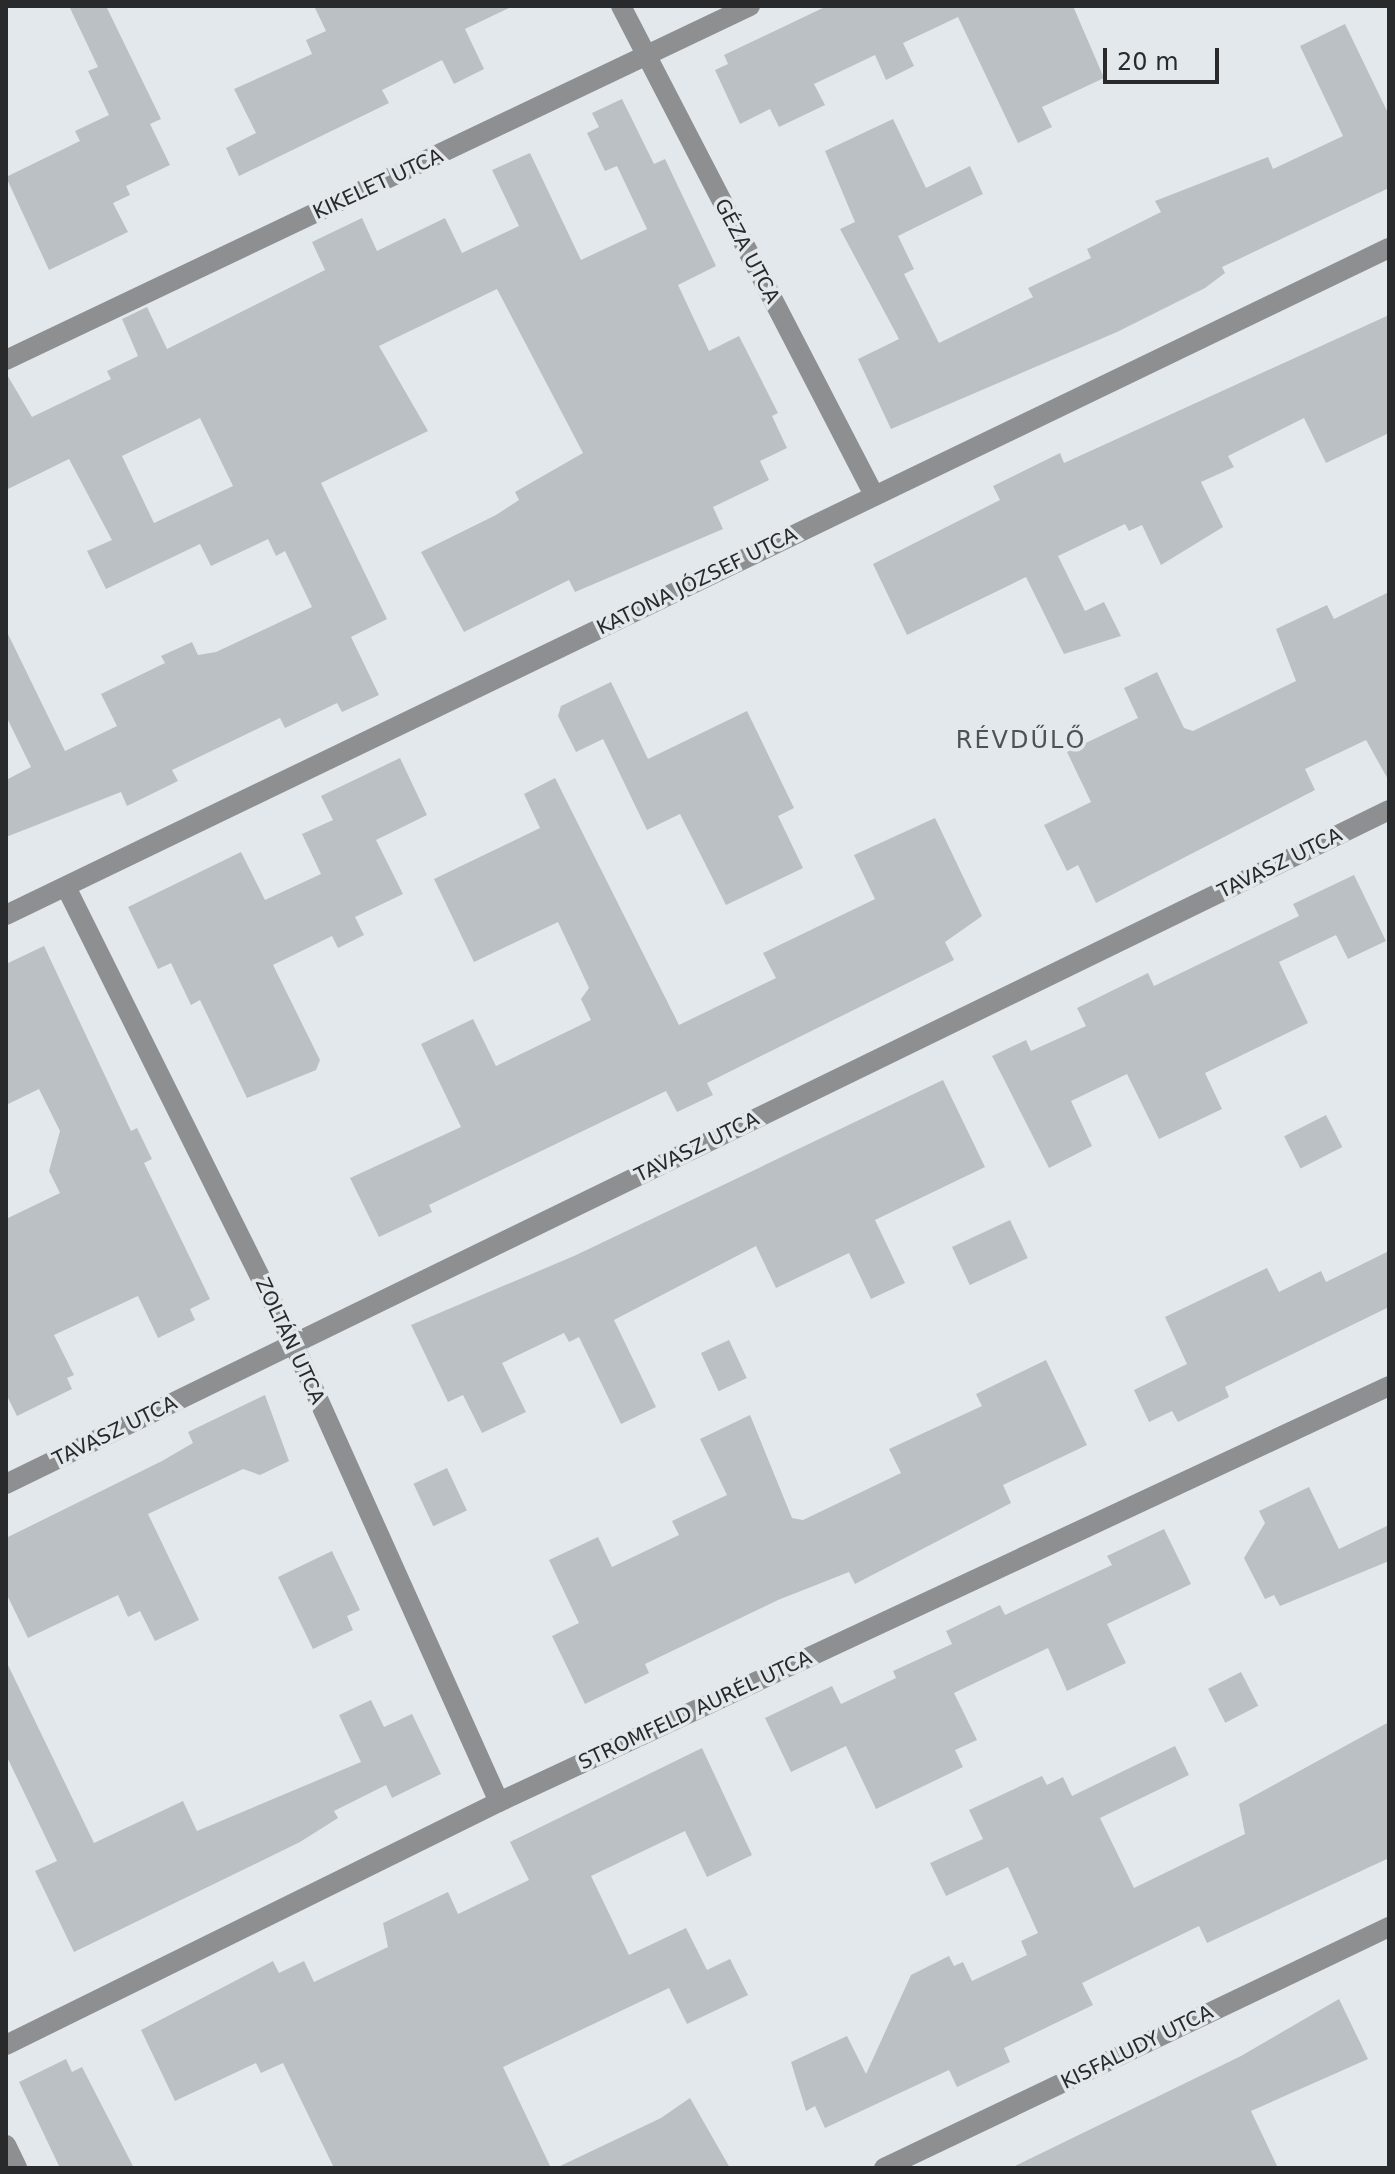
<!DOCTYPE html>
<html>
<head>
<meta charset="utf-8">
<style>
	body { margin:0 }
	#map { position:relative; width:1395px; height:2174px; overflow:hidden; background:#e3e8ec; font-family:"DejaVu Sans",sans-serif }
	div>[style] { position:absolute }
	.building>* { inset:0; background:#bbc0c4; transform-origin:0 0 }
	.minor>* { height:20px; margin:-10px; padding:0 10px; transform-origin:10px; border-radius:10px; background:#8d8f91 }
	span { translate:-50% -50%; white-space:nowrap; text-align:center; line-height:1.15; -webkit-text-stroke:7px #e3e8ec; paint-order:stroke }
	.street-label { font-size:20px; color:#282a2b }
	.quarter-label { font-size:24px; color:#4e5255; letter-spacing:2px }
	.frame { position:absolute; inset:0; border:8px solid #282a2b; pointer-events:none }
	.scale { position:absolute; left:1103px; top:48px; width:116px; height:36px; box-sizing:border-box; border:4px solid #282a2b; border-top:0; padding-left:10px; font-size:24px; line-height:28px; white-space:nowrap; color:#282a2b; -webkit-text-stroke:6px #e3e8ec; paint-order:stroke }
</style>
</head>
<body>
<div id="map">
	<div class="building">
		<div style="clip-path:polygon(69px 6px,106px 6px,161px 119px,150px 124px,170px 165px,126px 186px,130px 195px,113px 203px,128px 232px,49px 270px,6px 177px,80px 141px,75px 131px,109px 115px,88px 71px,98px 67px)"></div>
		<div style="clip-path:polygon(314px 6px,513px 6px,465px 29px,484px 69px,454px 84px,442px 60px,382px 90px,389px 103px,239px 176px,226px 148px,256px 133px,234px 89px,312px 54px,306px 40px,326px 31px)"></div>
		<div style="clip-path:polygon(827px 6px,1073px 6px,1104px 78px,1042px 107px,1052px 127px,1018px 143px,958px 17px,903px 43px,914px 66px,886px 80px,875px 55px,814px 84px,825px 105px,779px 127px,770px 109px,740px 124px,715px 70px,728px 64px,724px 55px)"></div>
		<div style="clip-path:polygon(1345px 24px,1389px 115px,1389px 188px,1222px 267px,1225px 273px,1205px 288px,1117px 332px,891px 429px,858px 359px,899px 339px,840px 229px,855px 222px,825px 151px,893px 119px,926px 188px,970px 166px,983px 194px,898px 236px,914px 269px,904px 274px,939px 343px,1033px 297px,1028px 288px,1091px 258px,1087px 249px,1161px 212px,1155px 201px,1268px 157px,1273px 169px,1343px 136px,1300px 46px)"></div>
		<div style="clip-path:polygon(evenodd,622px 99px,654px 164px,665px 159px,716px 266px,678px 285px,709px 351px,739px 336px,778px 413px,772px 416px,787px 448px,760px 461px,769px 480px,713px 507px,723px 529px,575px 592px,569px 580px,464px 632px,421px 552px,496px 515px,519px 500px,515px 492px,583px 453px,497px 289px,379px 346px,428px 431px,321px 483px,387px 619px,351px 637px,379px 695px,342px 712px,337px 703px,285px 728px,280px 718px,172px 770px,178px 781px,127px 806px,121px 792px,6px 837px,6px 780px,31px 767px,6px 716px,6px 630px,65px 751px,117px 726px,101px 694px,165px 663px,161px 656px,192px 642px,198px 655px,216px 652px,312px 607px,285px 551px,276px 556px,268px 539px,211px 566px,200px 544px,106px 589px,87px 551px,112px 540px,69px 459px,6px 490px,6px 373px,32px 417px,111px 379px,107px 371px,138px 356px,122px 319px,147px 307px,167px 349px,325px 270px,312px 242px,362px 218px,377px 251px,445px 218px,462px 253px,519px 226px,492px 170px,530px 153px,581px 260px,647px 229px,617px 166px,605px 171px,587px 133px,599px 127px,592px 113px,622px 99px,200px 418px,233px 486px,154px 523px,122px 456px,200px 418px)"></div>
		<div style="clip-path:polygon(1389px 315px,1389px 433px,1326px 463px,1304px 418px,1228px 456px,1234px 467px,1201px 482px,1223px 527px,1161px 565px,1142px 525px,1129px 531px,1125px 524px,1058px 556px,1085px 611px,1104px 602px,1121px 636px,1064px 654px,1026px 577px,907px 635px,873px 564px,1000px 500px,993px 486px,1060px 453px,1064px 463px)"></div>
		<div style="clip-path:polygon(1389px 592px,1389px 781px,1366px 740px,1305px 769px,1315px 790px,1096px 903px,1078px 865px,1067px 871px,1044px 825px,1091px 802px,1067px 752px,1138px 718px,1124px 688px,1157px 672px,1184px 728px,1193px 731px,1296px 681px,1276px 629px,1327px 605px,1334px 619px)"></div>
		<div style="clip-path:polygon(611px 682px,648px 759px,747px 711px,794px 808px,778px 816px,803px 868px,726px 905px,680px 814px,647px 830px,603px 739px,576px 752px,558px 716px,561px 706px)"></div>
		<div style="clip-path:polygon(400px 758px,427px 815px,376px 840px,403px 894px,355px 917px,364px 935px,338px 948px,332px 936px,273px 965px,320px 1060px,316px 1070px,247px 1098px,200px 1000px,191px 1005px,171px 963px,158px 969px,128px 907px,241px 852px,265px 900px,321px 874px,302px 834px,333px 820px,321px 796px)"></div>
		<div style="clip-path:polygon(555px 778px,679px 1025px,776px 978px,763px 953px,875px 899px,854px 855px,935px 818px,982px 916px,945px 942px,954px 960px,707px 1083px,713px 1095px,677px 1112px,666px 1091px,429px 1205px,432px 1212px,379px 1237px,350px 1178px,461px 1127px,421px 1044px,473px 1019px,496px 1066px,591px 1020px,581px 999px,589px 988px,558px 922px,474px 962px,434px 879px,540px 828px,524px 794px)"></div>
		<div style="clip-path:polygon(1354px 875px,1386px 941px,1348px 959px,1336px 935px,1279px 962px,1308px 1023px,1205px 1073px,1222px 1109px,1159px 1139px,1127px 1074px,1071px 1101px,1092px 1146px,1049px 1168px,992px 1056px,1026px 1040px,1031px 1051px,1086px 1026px,1077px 1008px,1148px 973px,1154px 986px,1299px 916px,1293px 904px)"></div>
		<div style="clip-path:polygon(44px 946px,131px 1131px,137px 1128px,152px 1159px,144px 1163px,210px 1299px,190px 1309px,195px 1320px,158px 1338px,138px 1296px,54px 1335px,74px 1375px,67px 1378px,72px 1389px,17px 1416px,6px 1394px,6px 1219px,60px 1193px,49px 1171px,60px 1131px,39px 1089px,6px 1105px,6px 964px)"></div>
		<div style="clip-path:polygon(943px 1080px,985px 1167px,875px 1220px,905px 1283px,871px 1299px,849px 1253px,776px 1288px,756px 1246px,614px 1320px,656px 1407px,621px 1424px,579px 1337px,569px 1342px,564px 1333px,502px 1363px,526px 1412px,482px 1433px,463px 1395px,448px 1402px,411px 1325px,574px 1256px)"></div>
		<div style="left:1326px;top:1115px;width:36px;height:47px;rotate:63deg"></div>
		<div style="left:1010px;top:1220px;width:42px;height:64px;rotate:65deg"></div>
		<div style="clip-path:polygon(1389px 1251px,1389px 1307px,1225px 1387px,1229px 1397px,1178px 1422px,1172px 1411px,1149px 1422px,1134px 1390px,1187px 1364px,1165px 1317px,1267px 1268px,1279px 1292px,1321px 1271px,1326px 1282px)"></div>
		<div style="left:729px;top:1340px;width:42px;height:31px;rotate:65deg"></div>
		<div style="clip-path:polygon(1046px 1360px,1087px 1445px,1003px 1485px,1011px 1503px,855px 1584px,849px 1572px,778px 1600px,645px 1664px,649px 1673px,585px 1704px,552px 1636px,579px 1623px,549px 1560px,598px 1537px,612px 1567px,679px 1535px,672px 1521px,727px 1495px,700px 1439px,750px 1415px,792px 1518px,803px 1520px,901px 1473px,889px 1449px,982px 1406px,976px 1394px)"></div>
		<div style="clip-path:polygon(265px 1395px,289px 1461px,260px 1475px,243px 1469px,148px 1514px,199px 1620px,155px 1641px,140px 1611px,128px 1617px,118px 1595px,28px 1638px,6px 1593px,6px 1538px,162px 1461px,193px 1443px,188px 1432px)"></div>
		<div style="left:447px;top:1468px;width:47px;height:37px;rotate:65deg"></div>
		<div style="clip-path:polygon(1309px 1487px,1339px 1549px,1389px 1525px,1389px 1561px,1280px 1606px,1274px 1595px,1265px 1599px,1244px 1558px,1265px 1523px,1259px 1511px)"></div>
		<div style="clip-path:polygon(1164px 1529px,1191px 1584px,1107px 1624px,1126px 1663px,1067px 1691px,1048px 1648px,954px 1693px,977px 1740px,955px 1750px,963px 1767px,876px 1809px,846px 1746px,791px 1772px,765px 1718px,832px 1686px,841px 1704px,896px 1678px,893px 1671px,952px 1644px,946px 1631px,1000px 1605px,1005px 1615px,1112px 1565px,1107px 1556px)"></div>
		<div style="clip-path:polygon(332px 1551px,360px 1610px,347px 1616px,353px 1630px,313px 1649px,278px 1577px)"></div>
		<div style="clip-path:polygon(6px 1661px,94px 1843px,183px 1801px,197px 1831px,361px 1762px,339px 1715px,371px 1700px,384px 1727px,412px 1714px,441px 1774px,392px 1798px,386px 1785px,334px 1811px,338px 1818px,300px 1842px,74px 1952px,35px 1871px,57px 1861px,6px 1755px)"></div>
		<div style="left:1241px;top:1672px;width:38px;height:37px;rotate:63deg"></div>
		<div style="clip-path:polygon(1389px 1722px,1389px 1858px,1207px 1943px,1199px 1926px,1082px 1983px,1093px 2005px,1004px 2048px,1010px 2062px,957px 2087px,949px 2070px,825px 2128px,815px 2106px,806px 2111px,791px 2062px,847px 2036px,866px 2074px,911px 1975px,949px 1956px,954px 1966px,963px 1962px,972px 1981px,1027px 1955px,1021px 1941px,1038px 1933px,1008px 1867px,946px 1896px,930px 1863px,983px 1839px,969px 1810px,1042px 1776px,1047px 1785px,1063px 1777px,1072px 1796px,1175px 1746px,1189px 1775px,1100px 1818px,1134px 1888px,1245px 1834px,1239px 1804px)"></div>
		<div style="clip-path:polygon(702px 1748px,752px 1855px,707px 1877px,685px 1831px,591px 1876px,629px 1955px,686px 1928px,707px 1970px,730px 1959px,748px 1995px,687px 2024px,669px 1988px,503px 2067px,551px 2168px,334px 2168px,283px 2063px,261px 2073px,256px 2063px,175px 2101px,141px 2030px,273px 1961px,279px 1973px,304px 1961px,314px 1982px,388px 1947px,383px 1923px,448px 1892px,458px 1914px,529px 1880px,510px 1842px)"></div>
		<div style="clip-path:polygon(1339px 1999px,1368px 2059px,1251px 2111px,1278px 2168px,1011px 2168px,1241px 2056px)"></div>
		<div style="clip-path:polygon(66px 2059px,72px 2072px,82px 2067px,134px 2168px,60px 2168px,19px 2082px)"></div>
		<div style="clip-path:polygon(690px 2098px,730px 2168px,556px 2168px,661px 2118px)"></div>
	</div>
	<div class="minor">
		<div style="left:621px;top:6px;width:551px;rotate:62.64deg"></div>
		<div style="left:6px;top:360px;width:824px;rotate:-25.45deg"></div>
		<div style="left:66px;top:887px;width:509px;rotate:63.54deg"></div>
		<div style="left:293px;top:1343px;width:503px;rotate:65.83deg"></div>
		<div style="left:6px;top:915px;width:1535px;rotate:-25.75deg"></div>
		<div style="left:6px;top:1484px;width:1538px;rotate:-25.98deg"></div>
		<div style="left:6px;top:2045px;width:550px;rotate:-26.24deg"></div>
		<div style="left:499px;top:1802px;width:982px;rotate:-25.05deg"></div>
		<div style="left:6px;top:2145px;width:25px;rotate:64deg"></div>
		<div style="left:884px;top:2168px;width:560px;rotate:-25.51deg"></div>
	</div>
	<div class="street-label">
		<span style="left:378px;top:184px;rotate:-25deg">KIKELET UTCA</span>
		<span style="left:747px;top:251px;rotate:62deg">GÉZA UTCA</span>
		<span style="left:697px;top:581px;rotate:-26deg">KATONA JÓZSEF UTCA</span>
		<span style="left:1280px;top:863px;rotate:-26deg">TAVASZ UTCA</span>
		<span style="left:697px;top:1147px;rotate:-26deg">TAVASZ UTCA</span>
		<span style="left:290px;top:1341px;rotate:65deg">ZOLTÁN UTCA</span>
		<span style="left:115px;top:1431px;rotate:-26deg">TAVASZ UTCA</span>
		<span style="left:695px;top:1710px;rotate:-25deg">STROMFELD AURÉL UTCA</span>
		<span style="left:1137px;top:2047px;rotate:-26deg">KISFALUDY UTCA</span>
	</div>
	<div class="quarter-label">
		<span style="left:1021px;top:741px">RÉVDŰLŐ</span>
	</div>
	<div class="frame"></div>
	<div class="scale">20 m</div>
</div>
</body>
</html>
